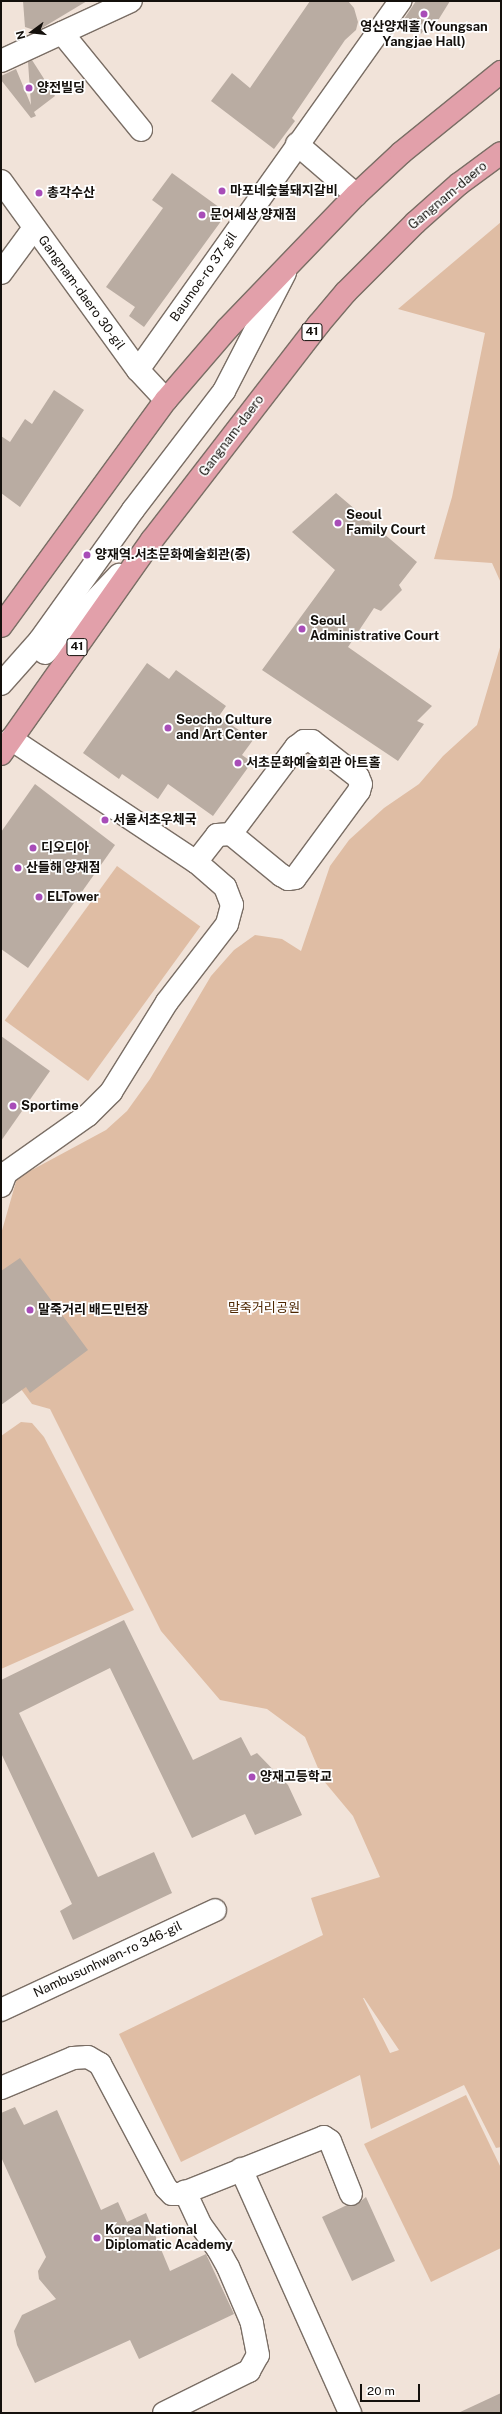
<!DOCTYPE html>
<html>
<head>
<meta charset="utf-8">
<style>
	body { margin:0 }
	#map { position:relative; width:502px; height:2414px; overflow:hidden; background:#f1e3d9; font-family:"Public Sans","Noto Sans KR",sans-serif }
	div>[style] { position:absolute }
	.green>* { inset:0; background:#dfbda4; transform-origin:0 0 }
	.building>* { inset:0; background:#b9aca2 }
	.roads { filter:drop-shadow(1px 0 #7a6e65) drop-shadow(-1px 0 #7a6e65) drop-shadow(0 1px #7a6e65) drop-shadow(0 -1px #7a6e65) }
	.minor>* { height:22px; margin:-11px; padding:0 11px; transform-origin:11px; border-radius:11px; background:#fff }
	.major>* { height:22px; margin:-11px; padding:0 11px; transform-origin:11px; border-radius:11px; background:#e2a0aa }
	.dots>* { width:11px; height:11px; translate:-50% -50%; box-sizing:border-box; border:2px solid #fff; border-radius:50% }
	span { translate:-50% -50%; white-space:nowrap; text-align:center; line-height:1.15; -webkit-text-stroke:3.5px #fff; paint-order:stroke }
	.shield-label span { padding:1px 3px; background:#fff; border:1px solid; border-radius:3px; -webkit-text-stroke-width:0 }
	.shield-label { font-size:12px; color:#14100c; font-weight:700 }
	.poi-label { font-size:13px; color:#14100c; font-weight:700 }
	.left { translate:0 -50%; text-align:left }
	.street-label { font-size:13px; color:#14100c }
	.park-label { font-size:13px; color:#4d2600 }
	.frame { position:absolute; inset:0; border:2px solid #14100c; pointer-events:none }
	.north { position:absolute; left:12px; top:12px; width:40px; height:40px; -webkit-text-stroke:3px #fff; paint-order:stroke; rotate:255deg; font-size:11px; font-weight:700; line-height:16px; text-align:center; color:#14100c }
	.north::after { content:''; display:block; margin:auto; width:14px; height:18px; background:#14100c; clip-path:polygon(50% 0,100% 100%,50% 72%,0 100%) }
	.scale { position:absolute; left:360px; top:2384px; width:60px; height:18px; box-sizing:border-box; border:2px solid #14100c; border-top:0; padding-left:5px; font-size:12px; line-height:14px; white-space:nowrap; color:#14100c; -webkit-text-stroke:3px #fff; paint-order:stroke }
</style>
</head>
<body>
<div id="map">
	<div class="green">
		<div style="clip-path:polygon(501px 222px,501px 583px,492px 563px,434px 559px,452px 497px,485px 333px,398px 309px)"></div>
		<div style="clip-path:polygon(evenodd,501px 644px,501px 2147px,496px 2148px,464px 2085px,371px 2129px,360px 2075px,181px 2162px,119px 2034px,323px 1935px,311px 1898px,380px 1877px,353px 1816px,323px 1780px,305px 1737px,267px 1709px,220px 1700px,161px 1631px,50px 1409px,32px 1404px,1px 1362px,1px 1234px,17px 1178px,106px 1130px,127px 1111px,150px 1079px,211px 976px,234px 950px,255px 935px,282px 939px,301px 951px,330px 866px,349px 840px,384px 808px,419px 784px,443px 756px,477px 725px,501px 644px,363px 1998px,364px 1998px,399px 2050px,390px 2053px,363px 1998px)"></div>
		<div style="left:117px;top:866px;width:103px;height:191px;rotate:36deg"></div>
		<div style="clip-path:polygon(21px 1422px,32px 1423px,44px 1437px,134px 1610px,1px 1669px,1px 1436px)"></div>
		<div style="clip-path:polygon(466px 2095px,501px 2168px,501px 2248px,431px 2282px,364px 2144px)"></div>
	</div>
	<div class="building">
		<div style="clip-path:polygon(23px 1px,87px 1px,37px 31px,25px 27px)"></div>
		<div style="clip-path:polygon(310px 1px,348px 1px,354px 8px,358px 22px,356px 30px,345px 40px,292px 118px,295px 121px,274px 149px,211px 101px,232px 73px,250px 88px)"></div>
		<div style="clip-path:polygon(416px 1px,450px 1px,437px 22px,431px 20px,421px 34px,404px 19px)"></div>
		<div style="clip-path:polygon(32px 60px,55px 96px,34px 112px,36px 116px,31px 118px,1px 80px,1px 76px,16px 69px,31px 105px,28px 62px)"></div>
		<div style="clip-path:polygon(172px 173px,227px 213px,144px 327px,129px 316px,135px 307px,106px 287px,163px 208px,152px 200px)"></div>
		<div style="clip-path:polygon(54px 390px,84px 410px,20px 507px,1px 493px,1px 436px,10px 442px,25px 419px,32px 424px)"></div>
		<div style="clip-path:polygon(336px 493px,417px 562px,399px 585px,402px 590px,381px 611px,374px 608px,348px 647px,432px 706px,417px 721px,424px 724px,398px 761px,262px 670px,335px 570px,292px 532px)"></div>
		<div style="clip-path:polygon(147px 663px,169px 679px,176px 670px,226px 706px,219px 716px,253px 740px,242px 755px,252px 762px,213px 816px,168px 784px,158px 799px,122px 774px,119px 779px,83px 753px)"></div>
		<div style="clip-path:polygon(35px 784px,115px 845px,28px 968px,1px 949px,1px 832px)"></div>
		<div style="clip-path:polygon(1px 1036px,50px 1071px,1px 1141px)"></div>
		<div style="clip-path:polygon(20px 1258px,88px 1350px,30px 1393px,26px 1387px,1px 1405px,1px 1271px)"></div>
		<div style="clip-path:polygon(124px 1620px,193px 1760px,241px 1737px,251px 1756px,257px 1753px,288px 1785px,302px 1815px,255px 1835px,245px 1814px,192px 1838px,110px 1668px,19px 1713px,98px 1877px,154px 1852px,172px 1893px,73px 1940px,60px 1911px,72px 1904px,1px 1753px,1px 1680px)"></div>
		<div style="clip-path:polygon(15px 2107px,24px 2125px,57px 2110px,101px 2210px,118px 2202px,127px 2222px,146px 2213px,170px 2271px,206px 2254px,234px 2314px,139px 2359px,130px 2340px,35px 2383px,17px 2345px,14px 2331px,22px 2315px,56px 2299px,39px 2279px,38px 2271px,46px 2257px,1px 2157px,1px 2113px)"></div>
		<div style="clip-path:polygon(366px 2197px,395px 2261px,352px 2281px,322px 2217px,347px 2205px,356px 2205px)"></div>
		<div style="clip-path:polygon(501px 2393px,501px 2413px,458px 2413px)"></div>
	</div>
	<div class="roads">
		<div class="minor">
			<div style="left:62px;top:33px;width:125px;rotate:50.8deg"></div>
			<div style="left:1px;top:61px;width:143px;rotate:-24.8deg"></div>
			<div style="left:297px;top:144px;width:78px;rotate:40.8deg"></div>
			<div style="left:1px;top:181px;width:233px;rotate:54.1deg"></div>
			<div style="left:138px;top:370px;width:41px;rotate:47deg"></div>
			<div style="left:1px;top:273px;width:56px;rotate:-53.7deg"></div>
			<div style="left:138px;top:370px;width:453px;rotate:-54.6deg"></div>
			<div style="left:45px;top:653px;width:108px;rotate:-46.5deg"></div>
			<div style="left:1px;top:684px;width:59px;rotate:-48.4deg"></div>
			<div style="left:40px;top:640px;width:160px;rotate:-54.4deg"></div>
			<div style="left:133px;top:510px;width:150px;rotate:-52.6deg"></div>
			<div style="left:224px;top:391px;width:133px;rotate:-62.7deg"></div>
			<div style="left:196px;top:862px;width:34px;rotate:-52deg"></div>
			<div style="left:217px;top:835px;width:14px;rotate:-4deg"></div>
			<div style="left:231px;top:834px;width:65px;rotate:39.4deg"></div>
			<div style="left:281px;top:875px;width:8px;rotate:30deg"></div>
			<div style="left:288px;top:879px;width:7px;rotate:-8deg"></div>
			<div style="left:295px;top:878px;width:108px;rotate:-53.7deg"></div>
			<div style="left:359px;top:791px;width:7px;rotate:-74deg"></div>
			<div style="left:361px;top:784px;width:8px;rotate:-113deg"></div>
			<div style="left:358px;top:777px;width:58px;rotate:-142deg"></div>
			<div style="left:312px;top:741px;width:8px;rotate:180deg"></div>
			<div style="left:304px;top:741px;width:10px;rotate:143deg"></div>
			<div style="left:296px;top:747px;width:109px;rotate:126.8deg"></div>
			<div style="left:1px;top:1186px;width:14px;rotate:-69deg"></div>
			<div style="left:6px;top:1173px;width:100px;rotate:-35.3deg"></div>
			<div style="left:88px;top:1115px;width:33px;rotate:-45deg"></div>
			<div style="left:111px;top:1092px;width:106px;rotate:-58.1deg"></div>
			<div style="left:167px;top:1002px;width:98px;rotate:-52.4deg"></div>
			<div style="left:227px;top:924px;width:20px;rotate:-75deg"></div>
			<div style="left:232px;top:905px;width:19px;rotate:-111deg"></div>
			<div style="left:225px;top:887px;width:38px;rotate:-139deg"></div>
			<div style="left:196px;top:862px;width:222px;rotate:-146.4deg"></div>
			<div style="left:1px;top:2010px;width:236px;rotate:-25deg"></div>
			<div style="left:1px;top:2088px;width:78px;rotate:-22.6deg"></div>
			<div style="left:73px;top:2058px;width:15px;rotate:-4deg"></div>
			<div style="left:88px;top:2057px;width:14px;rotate:30deg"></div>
			<div style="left:100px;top:2064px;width:140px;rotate:62deg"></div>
			<div style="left:166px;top:2188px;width:8px;rotate:45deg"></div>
			<div style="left:172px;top:2194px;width:9px"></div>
			<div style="left:181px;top:2194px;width:154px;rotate:-21.7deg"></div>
			<div style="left:324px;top:2137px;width:7px;rotate:34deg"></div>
			<div style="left:330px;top:2141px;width:57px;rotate:68.4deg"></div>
			<div style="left:241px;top:2169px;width:267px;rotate:65.9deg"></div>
			<div style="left:164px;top:2413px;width:95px;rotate:-26.3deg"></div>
			<div style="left:249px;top:2371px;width:18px;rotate:-61deg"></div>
			<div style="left:258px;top:2355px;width:33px;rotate:-101deg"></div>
			<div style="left:252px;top:2323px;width:61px;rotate:-113.2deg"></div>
			<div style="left:228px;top:2267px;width:21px;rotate:-119deg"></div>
			<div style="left:218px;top:2249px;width:29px;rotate:-126deg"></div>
			<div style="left:201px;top:2226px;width:38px;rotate:-115deg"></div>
		</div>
		<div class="major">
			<div style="left:1px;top:626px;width:280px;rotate:-53.9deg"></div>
			<div style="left:166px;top:400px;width:94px;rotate:-49.3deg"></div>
			<div style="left:227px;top:329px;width:186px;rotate:-46.1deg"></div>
			<div style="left:356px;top:195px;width:62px;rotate:-43deg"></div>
			<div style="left:401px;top:153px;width:129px;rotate:-39deg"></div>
			<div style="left:1px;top:754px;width:262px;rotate:-54.8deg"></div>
			<div style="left:152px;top:540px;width:272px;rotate:-52.3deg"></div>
			<div style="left:318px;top:325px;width:43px;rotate:-49.7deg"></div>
			<div style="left:346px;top:292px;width:98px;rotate:-45deg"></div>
			<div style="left:415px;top:223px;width:59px;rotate:-41.6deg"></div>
			<div style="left:459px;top:184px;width:52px;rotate:-36.4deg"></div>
		</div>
	</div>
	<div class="dots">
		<div style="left:424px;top:14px;background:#a84db8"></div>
		<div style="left:29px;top:88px;background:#a84db8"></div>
		<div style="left:222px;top:191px;background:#a84db8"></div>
		<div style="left:39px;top:193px;background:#a84db8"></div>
		<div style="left:202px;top:215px;background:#a84db8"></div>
		<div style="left:338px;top:523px;background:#a84db8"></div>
		<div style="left:87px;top:555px;background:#a84db8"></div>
		<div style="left:302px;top:629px;background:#a84db8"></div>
		<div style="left:168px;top:728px;background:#a84db8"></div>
		<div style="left:238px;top:763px;background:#a84db8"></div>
		<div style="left:105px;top:820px;background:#a84db8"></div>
		<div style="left:33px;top:848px;background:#a84db8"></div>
		<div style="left:18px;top:868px;background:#a84db8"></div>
		<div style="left:39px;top:897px;background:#a84db8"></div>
		<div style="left:13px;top:1106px;background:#a84db8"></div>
		<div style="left:30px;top:1310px;background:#a84db8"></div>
		<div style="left:252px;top:1777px;background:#a84db8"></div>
		<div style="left:97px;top:2238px;background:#a84db8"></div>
	</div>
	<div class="shield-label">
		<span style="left:312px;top:332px">41</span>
		<span style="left:77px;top:647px">41</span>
	</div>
	<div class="poi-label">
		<span style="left:424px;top:35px">영산양재홀 (Youngsan<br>Yangjae Hall)</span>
		<span class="left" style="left:37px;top:88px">양전빌딩</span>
		<span class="left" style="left:230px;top:191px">마포네숯불돼지갈비</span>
		<span class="left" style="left:47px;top:193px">총각수산</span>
		<span class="left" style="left:210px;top:215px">문어세상 양재점</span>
		<span class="left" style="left:346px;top:523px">Seoul<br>Family Court</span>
		<span class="left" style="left:95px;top:555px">양재역.서초문화예술회관(중)</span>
		<span class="left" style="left:310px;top:629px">Seoul<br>Administrative Court</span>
		<span class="left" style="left:176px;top:728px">Seocho Culture<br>and Art Center</span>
		<span class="left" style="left:246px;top:763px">서초문화예술회관 아트홀</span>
		<span class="left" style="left:113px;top:820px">서울서초우체국</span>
		<span class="left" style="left:41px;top:848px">디오디아</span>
		<span class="left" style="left:26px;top:868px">산들해 양재점</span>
		<span class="left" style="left:47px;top:897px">ELTower</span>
		<span class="left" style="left:21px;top:1106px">Sportime</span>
		<span class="left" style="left:38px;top:1310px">말죽거리 배드민턴장</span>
		<span class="left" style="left:260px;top:1777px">양재고등학교</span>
		<span class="left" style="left:105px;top:2238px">Korea National<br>Diplomatic Academy</span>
	</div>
	<div class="street-label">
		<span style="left:448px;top:196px;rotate:-40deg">Gangnam-daero</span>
		<span style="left:204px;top:277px;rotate:-55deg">Baumoe-ro 37-gil</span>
		<span style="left:81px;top:293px;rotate:54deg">Gangnam-daero 30-gil</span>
		<span style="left:232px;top:436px;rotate:-53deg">Gangnam-daero</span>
		<span style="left:108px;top:1960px;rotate:-25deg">Nambusunhwan-ro 346-gil</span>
	</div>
	<div class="park-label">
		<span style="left:264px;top:1308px">말죽거리공원</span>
	</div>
	<div class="frame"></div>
	<div class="north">N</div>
	<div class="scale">20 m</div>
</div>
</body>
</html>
